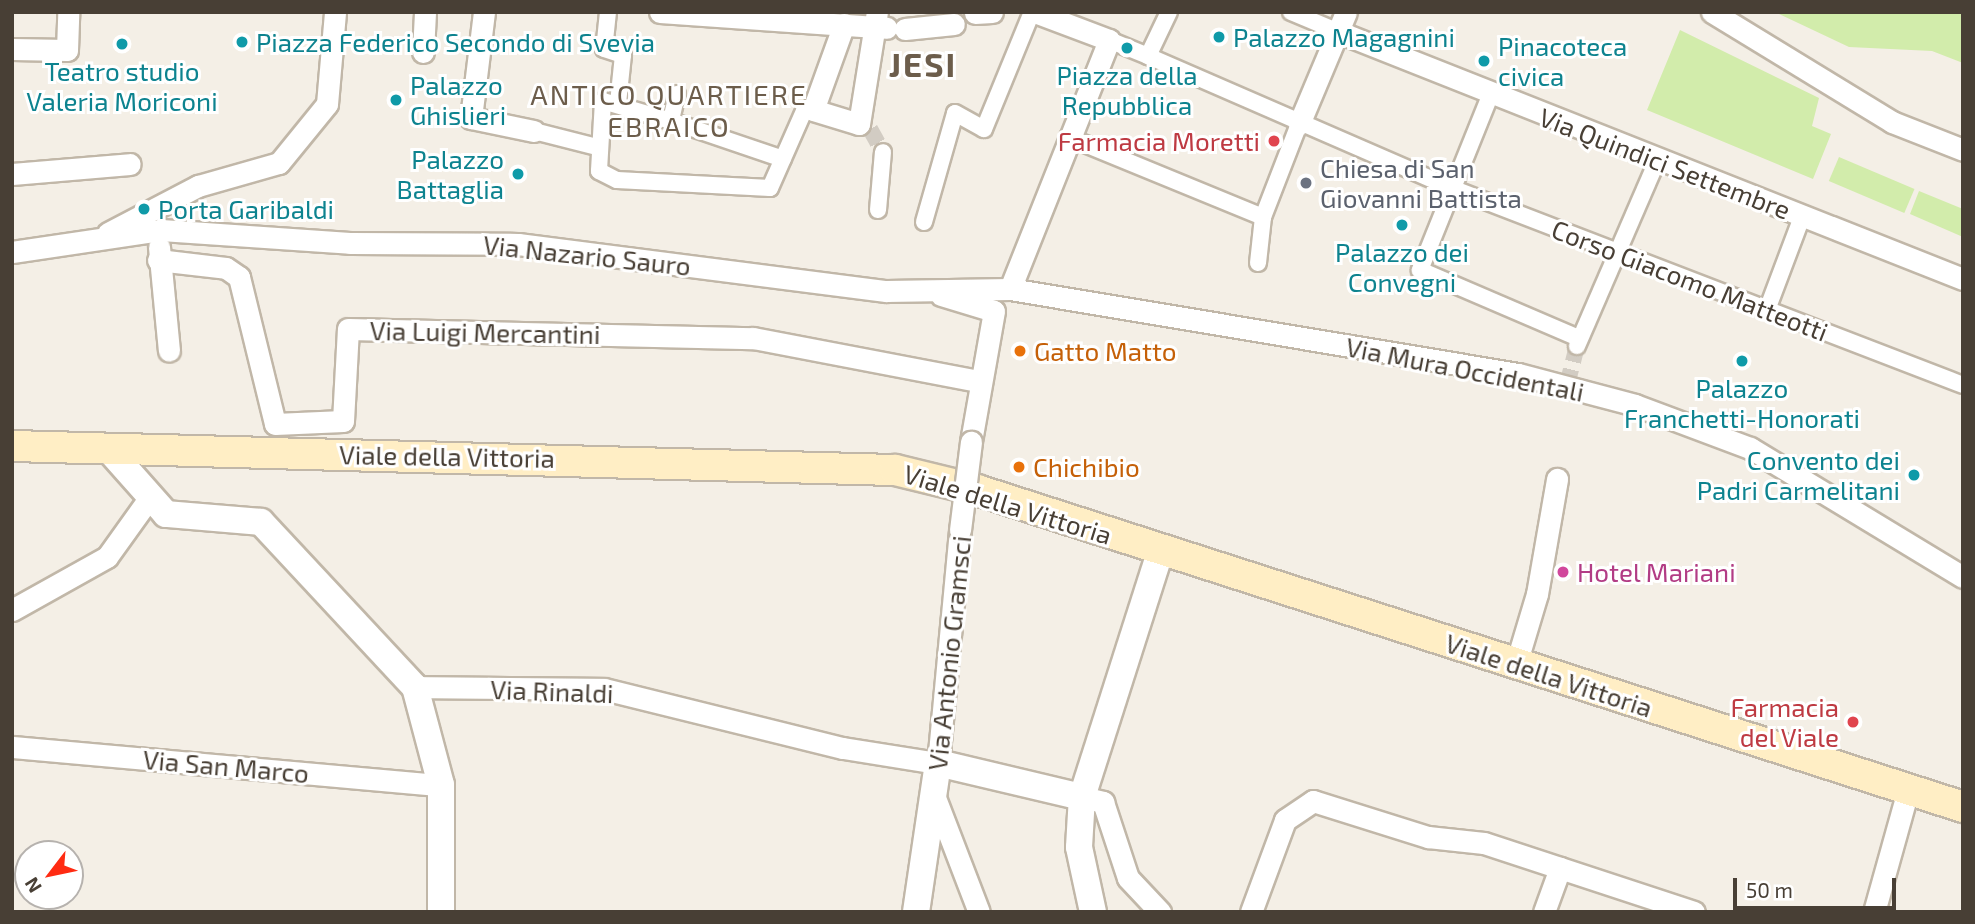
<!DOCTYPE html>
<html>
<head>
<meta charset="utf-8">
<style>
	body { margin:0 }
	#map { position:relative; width:1975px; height:924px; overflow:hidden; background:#f4efe6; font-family:"Exo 2",sans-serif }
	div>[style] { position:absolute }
	.green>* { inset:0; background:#d2ecab; transform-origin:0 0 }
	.pedestrian-tunnel>* { height:16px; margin-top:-8px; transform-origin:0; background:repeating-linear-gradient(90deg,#d2ccc3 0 16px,transparent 0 24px) }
	.roads { filter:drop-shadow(2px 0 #c1b7a8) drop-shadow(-2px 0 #c1b7a8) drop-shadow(0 2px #c1b7a8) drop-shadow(0 -2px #c1b7a8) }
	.pedestrian>* { height:16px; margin:-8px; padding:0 8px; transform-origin:8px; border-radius:8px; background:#fff }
	.minor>* { height:21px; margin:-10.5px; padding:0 10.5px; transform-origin:10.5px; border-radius:10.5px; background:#fff }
	.tertiary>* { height:26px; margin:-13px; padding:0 13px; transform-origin:13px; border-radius:13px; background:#fff }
	.secondary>* { height:30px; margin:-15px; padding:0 15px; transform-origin:15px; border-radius:15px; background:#ffeec5 }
	.bridges { filter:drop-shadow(2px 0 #c1b7a8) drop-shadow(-2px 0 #c1b7a8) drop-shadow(0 2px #c1b7a8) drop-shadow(0 -2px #c1b7a8) }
	.minor-bridge>* { height:21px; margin:-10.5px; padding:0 10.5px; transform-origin:10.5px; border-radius:10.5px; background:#fff }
	.dots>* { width:19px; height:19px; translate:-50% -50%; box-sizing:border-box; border:4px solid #fff; border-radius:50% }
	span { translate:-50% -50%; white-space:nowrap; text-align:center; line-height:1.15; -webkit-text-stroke:6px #fff; paint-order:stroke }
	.culture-label { font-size:26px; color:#0d838f }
	.left { translate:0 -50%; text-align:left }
	.right { translate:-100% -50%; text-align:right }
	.health-label { font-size:26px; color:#be3a42 }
	.street-label { font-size:26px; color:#483f35 }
	.worship-label { font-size:26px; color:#5b616d }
	.food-label { font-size:26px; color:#c56008 }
	.hotel-label { font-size:26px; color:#b23c85 }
	.neighbourhood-label { font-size:28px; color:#6c5d4b; letter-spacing:2px }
	.district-label { font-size:33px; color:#6c5d4b; font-weight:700; letter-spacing:2px }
	.frame { position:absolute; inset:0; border:14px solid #483f35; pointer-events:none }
	.north { position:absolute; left:14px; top:840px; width:70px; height:70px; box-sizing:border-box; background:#fff; border:2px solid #b6b2ae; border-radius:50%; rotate:238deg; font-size:19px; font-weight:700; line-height:28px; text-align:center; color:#483f35 }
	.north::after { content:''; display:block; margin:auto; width:24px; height:32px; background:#ff2b12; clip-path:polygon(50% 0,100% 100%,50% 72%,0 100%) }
	.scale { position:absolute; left:1733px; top:878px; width:163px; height:32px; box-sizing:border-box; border:4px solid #483f35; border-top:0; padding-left:9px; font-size:21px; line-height:24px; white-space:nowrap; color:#483f35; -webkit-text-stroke:5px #fff; paint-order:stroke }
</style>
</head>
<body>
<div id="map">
	<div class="green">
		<div style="clip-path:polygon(1775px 12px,1963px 12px,1963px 63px,1932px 51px,1849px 47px)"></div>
		<div style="clip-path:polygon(1680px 30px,1819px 98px,1812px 126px,1831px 134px,1813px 179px,1647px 110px)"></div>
		<div style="left:1839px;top:157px;width:82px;height:26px;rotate:23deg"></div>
		<div style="clip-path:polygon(1919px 191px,1963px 209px,1963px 237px,1910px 214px)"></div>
	</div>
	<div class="pedestrian-tunnel">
		<div style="left:870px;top:129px;width:26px;rotate:61deg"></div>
		<div style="left:1567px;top:385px;width:40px;rotate:-75.6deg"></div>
	</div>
	<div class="roads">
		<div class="pedestrian">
			<div style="left:608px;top:12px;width:37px;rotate:96deg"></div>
			<div style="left:604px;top:49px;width:20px;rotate:18deg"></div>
			<div style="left:623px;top:55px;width:48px;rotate:95.9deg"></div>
			<div style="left:1291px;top:12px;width:52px;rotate:22.6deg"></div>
			<div style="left:1109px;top:40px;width:42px;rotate:22.3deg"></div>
			<div style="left:1148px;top:56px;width:49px;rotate:-64.5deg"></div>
			<div style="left:1148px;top:56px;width:334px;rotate:23.5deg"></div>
			<div style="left:1454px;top:189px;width:545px;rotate:21.06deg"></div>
			<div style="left:677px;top:94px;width:28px;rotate:103deg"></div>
			<div style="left:671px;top:121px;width:118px;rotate:18.7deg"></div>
			<div style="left:1490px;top:96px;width:188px;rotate:111.9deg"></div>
			<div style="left:1420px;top:270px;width:173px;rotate:23.2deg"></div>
			<div style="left:671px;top:121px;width:71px;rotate:-163.6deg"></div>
			<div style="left:603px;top:101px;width:70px;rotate:93.3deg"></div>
			<div style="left:599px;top:171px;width:20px;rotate:27deg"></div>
			<div style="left:617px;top:180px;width:153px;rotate:3deg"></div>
			<div style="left:770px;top:188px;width:84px;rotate:-66.2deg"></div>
			<div style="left:804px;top:111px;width:9px;rotate:-6deg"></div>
			<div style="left:534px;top:131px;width:65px;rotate:14.3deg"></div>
			<div style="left:1068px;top:137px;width:211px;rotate:22.3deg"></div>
			<div style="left:878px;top:210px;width:58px;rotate:-85.1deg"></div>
			<div style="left:924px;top:222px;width:113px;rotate:-74.1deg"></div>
			<div style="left:955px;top:113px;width:33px;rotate:29deg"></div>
			<div style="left:984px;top:129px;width:126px;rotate:-67.7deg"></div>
			<div style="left:1258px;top:263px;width:46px;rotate:-83.8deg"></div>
			<div style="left:1263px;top:217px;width:100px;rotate:-68.8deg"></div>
			<div style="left:1767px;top:310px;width:99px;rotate:-69.4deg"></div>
			<div style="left:1577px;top:346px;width:204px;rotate:-66.6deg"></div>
		</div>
		<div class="minor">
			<div style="left:484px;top:12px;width:107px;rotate:97deg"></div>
			<div style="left:471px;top:118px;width:64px;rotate:11.7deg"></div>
			<div style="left:660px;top:12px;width:227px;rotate:4deg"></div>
			<div style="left:1712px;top:12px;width:211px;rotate:31.4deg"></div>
			<div style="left:1892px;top:122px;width:76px;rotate:21.5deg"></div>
			<div style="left:975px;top:13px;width:17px;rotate:-3deg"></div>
			<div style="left:844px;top:24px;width:91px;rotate:109.8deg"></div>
			<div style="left:813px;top:110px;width:48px;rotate:16.9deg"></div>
			<div style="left:859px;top:124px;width:113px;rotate:-80.9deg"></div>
			<div style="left:905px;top:29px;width:49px;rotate:-5.8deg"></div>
			<div style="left:1339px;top:32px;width:671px;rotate:21.6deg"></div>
			<div style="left:12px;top:49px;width:55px;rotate:1deg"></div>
			<div style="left:67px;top:50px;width:38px;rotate:-88deg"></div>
			<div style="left:423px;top:52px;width:40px;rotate:-87.1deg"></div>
			<div style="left:1299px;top:124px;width:121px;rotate:-67.2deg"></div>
			<div style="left:12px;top:174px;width:118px;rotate:-4.8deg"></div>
			<div style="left:108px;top:233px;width:102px;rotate:-27.6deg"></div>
			<div style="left:198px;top:186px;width:84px;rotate:-15.9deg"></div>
			<div style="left:279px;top:163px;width:76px;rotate:-50.9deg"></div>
			<div style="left:327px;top:104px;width:92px;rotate:-85deg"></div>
			<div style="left:159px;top:247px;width:104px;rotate:84.5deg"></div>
			<div style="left:12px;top:252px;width:151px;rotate:-8.4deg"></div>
			<div style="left:161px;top:230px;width:189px;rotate:3.9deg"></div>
			<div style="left:350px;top:243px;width:168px;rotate:0.3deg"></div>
			<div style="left:518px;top:244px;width:371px;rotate:7.3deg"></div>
			<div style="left:886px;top:291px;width:124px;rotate:-0.9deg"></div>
			<div style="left:1010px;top:289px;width:515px;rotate:9.5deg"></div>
			<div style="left:1518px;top:374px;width:121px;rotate:14.8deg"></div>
			<div style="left:1635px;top:405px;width:123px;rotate:20.5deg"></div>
			<div style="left:1750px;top:448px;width:249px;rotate:31.2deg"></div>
			<div style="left:158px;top:260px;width:68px;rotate:6.7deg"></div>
			<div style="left:226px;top:268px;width:16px;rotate:35deg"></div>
			<div style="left:239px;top:277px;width:151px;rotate:76.2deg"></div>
			<div style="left:275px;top:424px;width:68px;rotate:-2.5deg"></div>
			<div style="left:343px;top:421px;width:92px;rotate:-86.9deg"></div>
			<div style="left:348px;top:329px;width:405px;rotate:1.3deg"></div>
			<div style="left:753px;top:338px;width:230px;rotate:10.8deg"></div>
			<div style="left:1010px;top:289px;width:268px;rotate:-68.3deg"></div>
			<div style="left:1109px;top:40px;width:79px;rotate:-159.3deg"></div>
			<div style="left:941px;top:295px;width:55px;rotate:16.8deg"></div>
			<div style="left:994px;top:311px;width:133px;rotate:100deg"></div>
			<div style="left:12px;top:610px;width:109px;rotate:-29.2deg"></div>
			<div style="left:107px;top:557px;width:74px;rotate:-54.4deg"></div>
			<div style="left:1516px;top:664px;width:73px;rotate:-73.3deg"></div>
			<div style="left:1537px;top:594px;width:117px;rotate:-80.1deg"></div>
			<div style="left:415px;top:687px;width:189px;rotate:0.6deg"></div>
			<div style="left:604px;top:689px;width:246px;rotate:13.9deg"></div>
			<div style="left:843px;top:748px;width:96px;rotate:9deg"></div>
			<div style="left:938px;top:763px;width:234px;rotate:-84.6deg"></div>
			<div style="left:12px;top:747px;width:431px;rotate:5.1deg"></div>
			<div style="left:934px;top:795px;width:125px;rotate:69deg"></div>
			<div style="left:1082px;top:797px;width:22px;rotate:13deg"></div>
			<div style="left:1103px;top:802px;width:80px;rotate:71.8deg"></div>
			<div style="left:1128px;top:878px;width:47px;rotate:46.7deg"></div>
			<div style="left:1251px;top:912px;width:98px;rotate:-69.7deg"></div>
			<div style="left:1285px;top:820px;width:34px;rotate:-34deg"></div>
			<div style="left:1313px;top:801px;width:121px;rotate:17.4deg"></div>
			<div style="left:1428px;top:837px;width:56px;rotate:6.1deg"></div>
			<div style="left:1484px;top:843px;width:221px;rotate:18.2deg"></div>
			<div style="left:1544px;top:912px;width:47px;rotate:-70deg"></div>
			<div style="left:1874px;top:912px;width:127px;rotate:-74.4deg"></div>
		</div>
		<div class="tertiary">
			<div style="left:111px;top:452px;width:83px;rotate:48.4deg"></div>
			<div style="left:166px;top:514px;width:95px;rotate:4.8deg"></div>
			<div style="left:261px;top:522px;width:226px;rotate:47deg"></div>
			<div style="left:415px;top:687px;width:101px;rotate:75.1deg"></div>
			<div style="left:441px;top:785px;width:127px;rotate:90deg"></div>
			<div style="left:916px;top:912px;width:151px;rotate:-81.6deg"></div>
			<div style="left:938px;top:763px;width:148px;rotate:13.3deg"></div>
			<div style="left:1093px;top:912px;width:66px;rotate:-102.2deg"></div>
			<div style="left:1079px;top:847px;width:50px;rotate:-86.6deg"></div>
			<div style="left:1082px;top:797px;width:259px;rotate:-72.3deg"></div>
		</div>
		<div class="secondary">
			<div style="left:12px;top:446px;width:883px;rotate:1.56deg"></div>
			<div style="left:895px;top:470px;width:84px;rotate:13.7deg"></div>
			<div style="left:977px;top:490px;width:1036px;rotate:17.82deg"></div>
		</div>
	</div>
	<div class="bridges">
		<div class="minor-bridge">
			<div style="left:960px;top:530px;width:89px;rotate:-82.9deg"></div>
		</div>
	</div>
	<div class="dots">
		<div style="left:1219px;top:37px;background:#0f9aa8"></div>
		<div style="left:242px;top:42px;background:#0f9aa8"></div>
		<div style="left:122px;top:44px;background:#0f9aa8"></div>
		<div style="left:1127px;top:48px;background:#0f9aa8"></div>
		<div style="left:1484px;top:61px;background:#0f9aa8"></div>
		<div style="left:396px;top:100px;background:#0f9aa8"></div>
		<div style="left:1274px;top:141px;background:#e0444e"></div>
		<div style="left:518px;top:174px;background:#0f9aa8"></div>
		<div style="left:1306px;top:183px;background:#6b7280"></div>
		<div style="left:144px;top:209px;background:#0f9aa8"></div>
		<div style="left:1402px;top:225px;background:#0f9aa8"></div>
		<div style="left:1020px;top:351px;background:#e8710a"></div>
		<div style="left:1742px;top:361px;background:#0f9aa8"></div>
		<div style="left:1019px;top:467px;background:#e8710a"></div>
		<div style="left:1914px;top:475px;background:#0f9aa8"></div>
		<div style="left:1563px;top:572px;background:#d1479c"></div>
		<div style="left:1853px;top:722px;background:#e0444e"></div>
	</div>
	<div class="culture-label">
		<span class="left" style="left:1233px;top:37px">Palazzo Magagnini</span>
		<span class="left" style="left:256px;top:42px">Piazza Federico Secondo di Svevia</span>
		<span class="left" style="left:1498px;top:61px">Pinacoteca<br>civica</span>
		<span style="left:122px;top:86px">Teatro studio<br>Valeria Moriconi</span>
		<span style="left:1127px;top:90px">Piazza della<br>Repubblica</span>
		<span class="left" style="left:410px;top:100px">Palazzo<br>Ghislieri</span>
		<span class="right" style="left:504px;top:174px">Palazzo<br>Battaglia</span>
		<span class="left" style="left:158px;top:209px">Porta Garibaldi</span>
		<span style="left:1402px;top:267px">Palazzo dei<br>Convegni</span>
		<span style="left:1742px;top:403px">Palazzo<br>Franchetti-Honorati</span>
		<span class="right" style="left:1900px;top:475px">Convento dei<br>Padri Carmelitani</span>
	</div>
	<div class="health-label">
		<span class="right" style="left:1260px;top:141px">Farmacia Moretti</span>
		<span class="right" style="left:1839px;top:722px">Farmacia<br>del Viale</span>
	</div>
	<div class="street-label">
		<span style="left:1665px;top:163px;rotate:21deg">Via Quindici Settembre</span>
		<span style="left:587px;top:255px;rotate:6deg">Via Nazario Sauro</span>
		<span style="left:1690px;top:280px;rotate:21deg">Corso Giacomo Matteotti</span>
		<span style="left:485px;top:332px;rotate:1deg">Via Luigi Mercantini</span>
		<span style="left:1465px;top:369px;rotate:11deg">Via Mura Occidentali</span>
		<span style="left:447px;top:456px;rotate:1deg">Viale della Vittoria</span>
		<span style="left:1008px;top:504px;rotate:17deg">Viale della Vittoria</span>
		<span style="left:949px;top:653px;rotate:-84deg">Via Antonio Gramsci</span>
		<span style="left:1549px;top:675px;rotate:18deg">Viale della Vittoria</span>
		<span style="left:552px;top:691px;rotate:2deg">Via Rinaldi</span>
		<span style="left:226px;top:766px;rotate:5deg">Via San Marco</span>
	</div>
	<div class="worship-label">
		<span class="left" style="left:1320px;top:183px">Chiesa di San<br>Giovanni Battista</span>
	</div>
	<div class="food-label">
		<span class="left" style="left:1034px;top:351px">Gatto Matto</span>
		<span class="left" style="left:1033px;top:467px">Chichibio</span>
	</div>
	<div class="hotel-label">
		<span class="left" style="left:1577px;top:572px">Hotel Mariani</span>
	</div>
	<div class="neighbourhood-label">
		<span style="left:669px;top:110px">ANTICO QUARTIERE<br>EBRAICO</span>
	</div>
	<div class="district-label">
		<span style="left:923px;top:65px">JESI</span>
	</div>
	<div class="frame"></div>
	<div class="north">N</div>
	<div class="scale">50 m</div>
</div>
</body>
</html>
